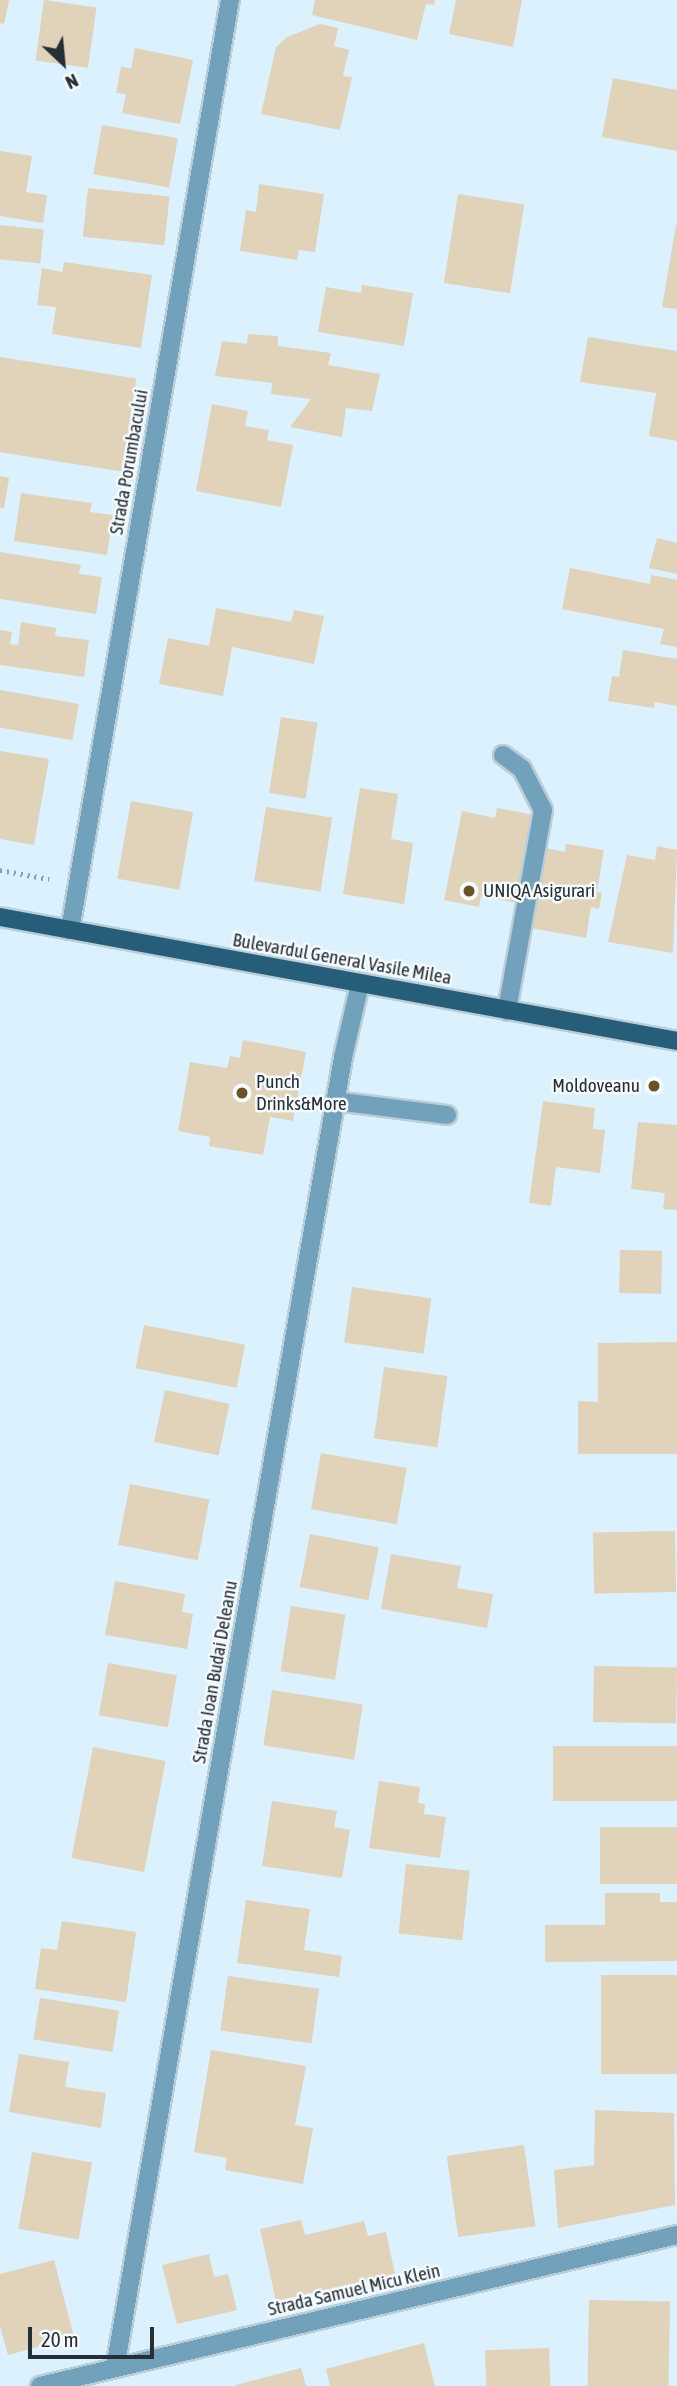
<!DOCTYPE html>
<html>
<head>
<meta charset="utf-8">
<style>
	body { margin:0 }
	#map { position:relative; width:677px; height:2386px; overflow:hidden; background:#dbf1fd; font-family:"Asap Condensed",sans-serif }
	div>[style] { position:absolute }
	.building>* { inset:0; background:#e0d3ba; transform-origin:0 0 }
	.path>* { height:4.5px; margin-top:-2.25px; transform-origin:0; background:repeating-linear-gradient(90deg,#8c9da7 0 2px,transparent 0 7px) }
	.roads { filter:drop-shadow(2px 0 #baced9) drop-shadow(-2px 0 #baced9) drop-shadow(0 2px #baced9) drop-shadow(0 -2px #baced9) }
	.service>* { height:18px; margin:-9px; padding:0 9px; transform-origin:9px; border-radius:9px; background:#72a1bb }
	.minor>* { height:18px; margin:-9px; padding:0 9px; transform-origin:9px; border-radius:9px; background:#72a1bb }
	.primary>* { height:18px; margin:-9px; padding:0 9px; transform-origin:9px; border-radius:9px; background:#265d78 }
	.dots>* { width:19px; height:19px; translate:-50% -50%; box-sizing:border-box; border:4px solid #f6fbfe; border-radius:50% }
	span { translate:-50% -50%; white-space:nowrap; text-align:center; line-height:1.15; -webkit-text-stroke:5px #f6fbfe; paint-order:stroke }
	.street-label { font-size:19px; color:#252f35 }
	.poi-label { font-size:19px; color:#252f35 }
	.left { translate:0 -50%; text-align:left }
	.right { translate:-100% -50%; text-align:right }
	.north { position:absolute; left:28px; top:28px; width:70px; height:70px; -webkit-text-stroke:5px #f6fbfe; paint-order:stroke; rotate:154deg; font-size:19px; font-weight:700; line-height:28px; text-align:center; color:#252f35 }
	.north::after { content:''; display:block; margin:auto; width:24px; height:32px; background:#252f35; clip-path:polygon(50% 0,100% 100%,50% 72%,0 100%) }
	.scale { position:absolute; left:28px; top:2327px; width:126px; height:32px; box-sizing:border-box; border:4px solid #252f35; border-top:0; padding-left:9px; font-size:21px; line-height:24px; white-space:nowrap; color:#252f35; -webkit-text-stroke:5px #f6fbfe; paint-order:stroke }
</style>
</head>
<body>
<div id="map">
	<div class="building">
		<div style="clip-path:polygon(0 0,9px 0,4px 24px,0 23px)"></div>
		<div style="left:44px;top:0;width:53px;height:61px;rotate:8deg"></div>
		<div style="clip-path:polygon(315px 0,435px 0,434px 5px,426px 4px,417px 40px,312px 15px)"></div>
		<div style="clip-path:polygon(456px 0,522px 0,513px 47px,449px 34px)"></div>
		<div style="clip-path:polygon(320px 24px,338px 28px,334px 46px,349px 50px,343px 76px,352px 77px,340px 130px,261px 114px,276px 47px,287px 37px)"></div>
		<div style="clip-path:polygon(135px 48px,193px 60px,180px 124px,122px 113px,126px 94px,116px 93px,121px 66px,131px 69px)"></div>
		<div style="clip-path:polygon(613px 78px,677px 90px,677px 151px,602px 137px)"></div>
		<div style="left:102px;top:125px;width:77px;height:50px;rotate:10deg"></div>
		<div style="clip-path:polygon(0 151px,32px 156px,26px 192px,47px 195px,43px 223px,0 216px)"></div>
		<div style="clip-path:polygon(259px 184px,324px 194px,315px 252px,299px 250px,297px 260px,240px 251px,246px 210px,256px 212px)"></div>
		<div style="left:88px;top:188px;width:82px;height:49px;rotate:6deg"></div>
		<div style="left:458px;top:194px;width:67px;height:90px;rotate:9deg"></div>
		<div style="left:0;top:225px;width:44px;height:34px;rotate:6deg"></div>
		<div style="clip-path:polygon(676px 225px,677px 225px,677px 309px,662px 307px)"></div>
		<div style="clip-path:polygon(64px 262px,152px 275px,141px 348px,52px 334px,56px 307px,37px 305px,42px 268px,62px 272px)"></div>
		<div style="clip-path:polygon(362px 285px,413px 293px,404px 346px,318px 332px,326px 287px,361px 293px)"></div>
		<div style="clip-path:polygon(248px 334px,278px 336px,278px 346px,331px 353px,328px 365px,380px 374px,372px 411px,346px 408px,342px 437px,290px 427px,311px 399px,271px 394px,272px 383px,215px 376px,222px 341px,247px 344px)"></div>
		<div style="clip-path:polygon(588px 337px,677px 351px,677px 441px,649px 436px,656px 393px,580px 382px)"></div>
		<div style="left:0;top:357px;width:138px;height:94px;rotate:9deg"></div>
		<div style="clip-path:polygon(212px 404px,248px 411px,245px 426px,269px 430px,267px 440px,293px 445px,281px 507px,196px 491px)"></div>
		<div style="clip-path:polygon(0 476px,9px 478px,4px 508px,0 508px)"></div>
		<div style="clip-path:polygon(21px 493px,92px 503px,90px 512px,113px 515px,107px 555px,14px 541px)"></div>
		<div style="clip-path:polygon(657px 538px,677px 543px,677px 574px,649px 568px)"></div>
		<div style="clip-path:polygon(0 552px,81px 565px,79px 574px,102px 577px,96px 614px,0 599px)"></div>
		<div style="clip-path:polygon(570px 568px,650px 584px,651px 575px,677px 580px,677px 647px,660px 644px,664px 629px,562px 609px)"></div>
		<div style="clip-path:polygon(216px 608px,291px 622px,294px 610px,324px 616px,314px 664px,232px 647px,223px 696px,159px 684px,168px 638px,209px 646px)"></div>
		<div style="clip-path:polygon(21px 622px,56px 628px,55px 636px,89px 640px,84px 677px,0 665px,0 630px,12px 632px,10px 644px,18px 645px)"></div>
		<div style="clip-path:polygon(623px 650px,677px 659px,677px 706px,655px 702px,654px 708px,608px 701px,612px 676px,619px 677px)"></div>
		<div style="left:0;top:690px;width:80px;height:37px;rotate:10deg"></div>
		<div style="left:281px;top:717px;width:37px;height:77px;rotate:9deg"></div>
		<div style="clip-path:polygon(0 751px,49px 759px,34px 845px,0 839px)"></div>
		<div style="clip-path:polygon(360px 788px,398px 794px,391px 839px,413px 843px,404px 904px,343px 894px)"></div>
		<div style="left:131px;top:801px;width:63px;height:79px;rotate:10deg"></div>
		<div style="left:266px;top:807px;width:67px;height:75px;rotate:9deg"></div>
		<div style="clip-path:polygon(497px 808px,539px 816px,521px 904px,481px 896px,479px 907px,444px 900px,462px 811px,495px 818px)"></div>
		<div style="clip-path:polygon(566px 844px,604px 850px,597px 892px,602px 893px,599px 909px,591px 907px,586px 938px,531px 928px,545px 848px,565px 852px)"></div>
		<div style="clip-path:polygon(657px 846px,677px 850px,673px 953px,608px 942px,627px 855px,655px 860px)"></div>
		<div style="clip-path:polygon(243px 1040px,306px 1052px,293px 1121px,270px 1117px,263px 1155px,209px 1146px,210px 1137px,178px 1131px,190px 1062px,227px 1068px,230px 1056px,240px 1058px)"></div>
		<div style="clip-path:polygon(543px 1101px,595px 1108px,593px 1129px,605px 1130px,600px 1173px,556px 1167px,551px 1206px,529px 1203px)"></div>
		<div style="clip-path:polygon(638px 1122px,677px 1125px,677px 1210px,663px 1209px,665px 1193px,631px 1189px)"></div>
		<div style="left:620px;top:1250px;width:42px;height:43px;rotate:1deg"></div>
		<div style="left:352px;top:1287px;width:80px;height:56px;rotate:8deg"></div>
		<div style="left:144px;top:1325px;width:103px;height:44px;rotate:11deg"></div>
		<div style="clip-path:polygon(677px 1342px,677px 1454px,578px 1454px,578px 1401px,598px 1402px,598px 1343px)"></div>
		<div style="left:384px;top:1367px;width:64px;height:72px;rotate:8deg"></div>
		<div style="left:165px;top:1390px;width:66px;height:53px;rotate:12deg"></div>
		<div style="left:321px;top:1453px;width:87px;height:57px;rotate:10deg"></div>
		<div style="left:130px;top:1484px;width:81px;height:62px;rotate:11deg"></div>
		<div style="left:675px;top:1531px;width:61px;height:82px;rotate:89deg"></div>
		<div style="left:310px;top:1534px;width:70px;height:54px;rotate:11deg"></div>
		<div style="clip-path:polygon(391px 1554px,461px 1566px,457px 1588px,493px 1594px,487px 1628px,381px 1609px)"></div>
		<div style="clip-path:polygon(115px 1581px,185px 1594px,182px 1612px,193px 1614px,187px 1649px,105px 1635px)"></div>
		<div style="left:291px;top:1606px;width:55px;height:66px;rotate:9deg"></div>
		<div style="left:108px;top:1663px;width:70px;height:53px;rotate:10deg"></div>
		<div style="left:594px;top:1666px;width:83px;height:56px;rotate:1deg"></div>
		<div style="left:272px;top:1690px;width:92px;height:56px;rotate:9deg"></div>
		<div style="left:553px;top:1746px;width:124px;height:55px"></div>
		<div style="left:93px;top:1747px;width:74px;height:113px;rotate:11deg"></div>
		<div style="clip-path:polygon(379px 1781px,420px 1787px,418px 1803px,425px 1804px,424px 1814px,446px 1817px,440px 1858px,369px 1848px)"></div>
		<div style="clip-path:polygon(272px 1801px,337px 1811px,334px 1827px,350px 1830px,342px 1878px,262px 1866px)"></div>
		<div style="left:600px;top:1827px;width:77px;height:57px"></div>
		<div style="left:406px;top:1864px;width:64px;height:70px;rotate:6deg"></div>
		<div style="clip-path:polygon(605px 1893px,660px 1893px,660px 1902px,677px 1902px,677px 1961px,545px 1962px,545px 1925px,605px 1925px)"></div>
		<div style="clip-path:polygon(246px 1900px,310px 1909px,304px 1950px,342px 1956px,339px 1977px,237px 1963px)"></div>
		<div style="clip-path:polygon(62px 1921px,136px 1932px,126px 2002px,35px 1989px,41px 1948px,57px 1950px)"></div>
		<div style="left:677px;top:1975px;width:99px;height:76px;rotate:90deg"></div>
		<div style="left:228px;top:1976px;width:92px;height:55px;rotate:8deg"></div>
		<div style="left:40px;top:1998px;width:80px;height:42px;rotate:9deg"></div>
		<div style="clip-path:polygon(211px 2050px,306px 2066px,295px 2125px,313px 2128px,303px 2184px,225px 2170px,227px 2158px,194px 2152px)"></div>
		<div style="clip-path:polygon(19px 2054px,69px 2062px,65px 2087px,106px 2093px,101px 2128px,9px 2112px)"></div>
		<div style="clip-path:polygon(595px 2110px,674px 2113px,675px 2205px,558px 2228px,554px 2170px,594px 2165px)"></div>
		<div style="left:524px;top:2145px;width:82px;height:78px;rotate:82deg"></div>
		<div style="left:32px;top:2152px;width:61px;height:78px;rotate:10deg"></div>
		<div style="clip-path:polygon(301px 2220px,305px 2235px,364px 2221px,368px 2236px,386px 2232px,395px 2274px,276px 2301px,260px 2229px)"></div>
		<div style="clip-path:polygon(209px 2254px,214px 2277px,228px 2274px,237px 2310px,177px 2324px,162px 2265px)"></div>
		<div style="clip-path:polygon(54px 2260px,74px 2337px,8px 2355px,0 2326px,0 2274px)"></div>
		<div style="left:589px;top:2300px;width:81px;height:86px;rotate:1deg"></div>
		<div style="clip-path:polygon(424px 2343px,435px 2386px,330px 2386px,326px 2369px)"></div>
		<div style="left:549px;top:2348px;width:38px;height:64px;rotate:88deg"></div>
		<div style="clip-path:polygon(301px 2368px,306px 2386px,236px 2386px,236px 2385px)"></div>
	</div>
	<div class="path">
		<div style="left:0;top:870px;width:50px;rotate:10.4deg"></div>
	</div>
	<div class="roads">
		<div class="service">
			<div style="left:503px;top:755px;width:24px;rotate:36deg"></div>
			<div style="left:522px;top:769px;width:46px;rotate:62.9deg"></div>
			<div style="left:543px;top:810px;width:204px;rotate:100.2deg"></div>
			<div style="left:335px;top:1101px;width:113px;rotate:7.1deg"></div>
		</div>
		<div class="minor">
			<div style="left:70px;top:930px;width:944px;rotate:-80.24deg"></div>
			<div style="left:115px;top:2368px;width:1331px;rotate:-80.13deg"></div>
			<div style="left:343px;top:1057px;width:75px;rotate:-76.9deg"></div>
			<div style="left:40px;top:2386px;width:655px;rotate:-13.34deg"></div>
		</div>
		<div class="primary">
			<div style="left:0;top:917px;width:688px;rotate:10.38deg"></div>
		</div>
	</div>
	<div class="dots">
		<div style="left:469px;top:891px;background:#6a5323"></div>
		<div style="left:654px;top:1086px;background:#6a5323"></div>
		<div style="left:242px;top:1093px;background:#6a5323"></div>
	</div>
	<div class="street-label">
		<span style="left:129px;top:462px;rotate:-80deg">Strada Porumbacului</span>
		<span style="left:342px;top:959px;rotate:10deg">Bulevardul General Vasile Milea</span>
		<span style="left:215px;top:1672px;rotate:-80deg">Strada Ioan Budai Deleanu</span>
		<span style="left:354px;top:2290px;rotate:-13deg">Strada Samuel Micu Klein</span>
	</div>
	<div class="poi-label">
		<span class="left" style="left:483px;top:891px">UNIQA Asigurari</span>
		<span class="left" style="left:256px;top:1093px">Punch<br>Drinks&amp;More</span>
		<span class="right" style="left:640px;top:1086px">Moldoveanu</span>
	</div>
	<div class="north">N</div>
	<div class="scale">20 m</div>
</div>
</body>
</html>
